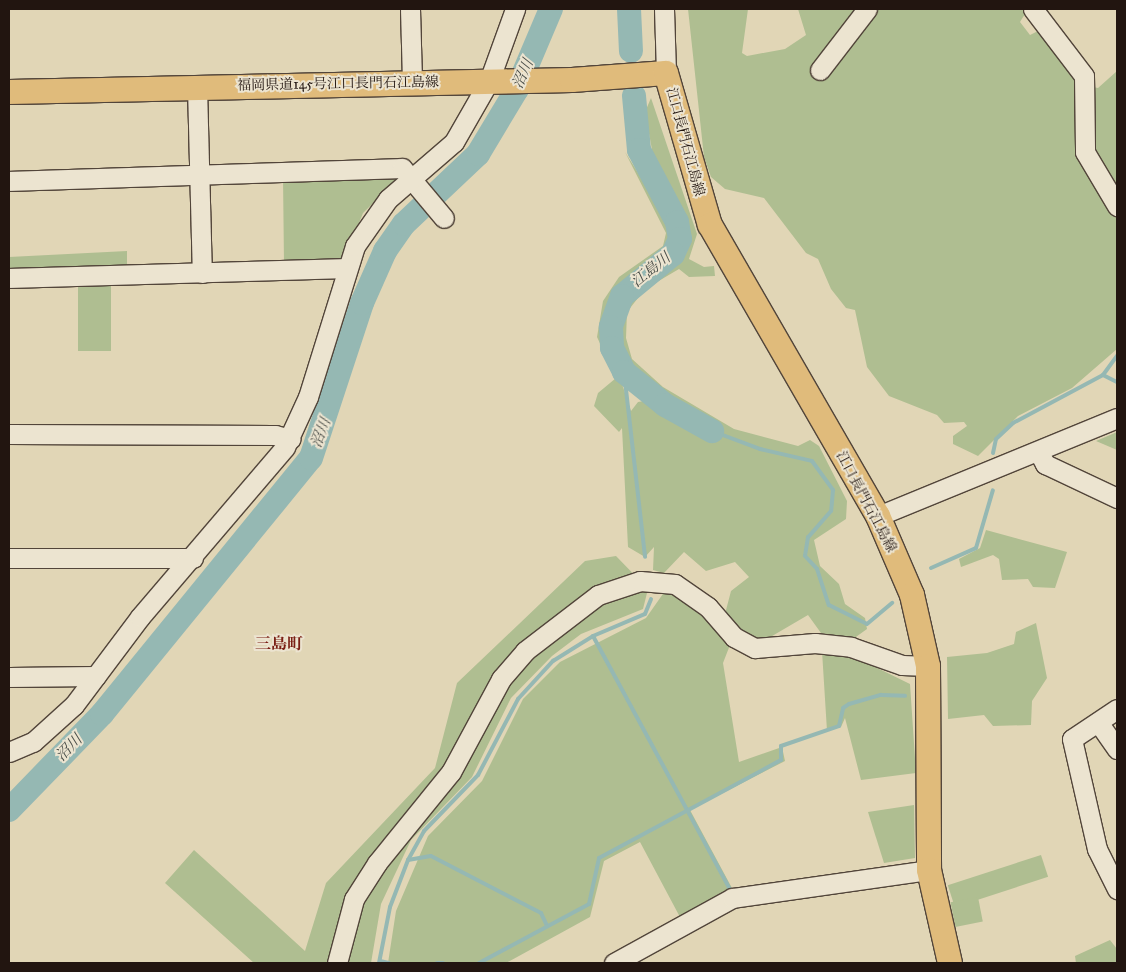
<!DOCTYPE html>
<html>
<head>
<meta charset="utf-8">
<style>
	body { margin:0 }
	#map { position:relative; width:1126px; height:972px; overflow:hidden; background:#e1d6b6; font-family:"IM FELL Great Primer","Noto Serif JP",serif }
	div>[style] { position:absolute }
	.green>* { inset:0; background:#afbe91; transform-origin:0 0 }
	.stream>* { height:4px; margin:-2px; padding:0 2px; transform-origin:2px; border-radius:2px; background:#95b8b3 }
	.river>* { height:24px; margin:-12px; padding:0 12px; transform-origin:12px; border-radius:12px; background:#95b8b3 }
	.roads { filter:drop-shadow(1px 0 #52453a) drop-shadow(-1px 0 #52453a) drop-shadow(0 1px #52453a) drop-shadow(0 -1px #52453a) }
	.minor>* { height:19px; margin:-9.5px; padding:0 9.5px; transform-origin:9.5px; border-radius:9.5px; background:#ece4d0 }
	.major>* { height:24px; margin:-12px; padding:0 12px; transform-origin:12px; border-radius:12px; background:#e0bb7b }
	span { translate:-50% -50%; white-space:nowrap; text-align:center; line-height:1.15; -webkit-text-stroke:4px #ece4d0; paint-order:stroke }
	.street-label { font-size:14px; color:#221510 }
	.water-label { font-size:15px; color:#4a4e49; font-style:italic }
	.quarter-label { font-size:16px; color:#7a1f14; font-weight:700 }
	.frame { position:absolute; inset:0; border:10px solid #221510; pointer-events:none }
</style>
</head>
<body>
<div id="map">
	<div class="green">
		<div style="clip-path:polygon(688px 9px,748px 9px,742px 53px,747px 56px,785px 49px,806px 35px,798px 9px,1028px 9px,1020px 22px,1030px 35px,1044px 28px,1082px 85px,1098px 88px,1117px 71px,1117px 349px,1072px 388px,1018px 416px,978px 456px,953px 444px,953px 436px,967px 426px,964px 422px,944px 423px,937px 415px,889px 396px,867px 367px,855px 310px,846px 308px,831px 289px,818px 259px,806px 253px,764px 198px,725px 189px,711px 177px,704px 157px)"></div>
		<div style="clip-path:polygon(651px 98px,697px 234px,689px 259px,704px 267px,714px 266px,715px 276px,689px 277px,679px 269px,645px 289px,627px 312px,626px 338px,632px 359px,663px 387px,734px 429px,798px 446px,810px 440px,819px 446px,847px 501px,846px 519px,814px 540px,820px 566px,839px 584px,845px 604px,865px 618px,867px 629px,853px 639px,821px 633px,808px 615px,767px 639px,748px 637px,725px 614px,731px 591px,749px 577px,735px 562px,706px 571px,684px 552px,664px 573px,653px 570px,654px 547px,645px 557px,628px 547px,622px 428px,619px 432px,594px 406px,598px 393px,616px 378px,597px 337px,603px 301px,619px 277px,663px 246px,666px 233px,625px 152px,672px 227px,672px 243px,667px 252px,626px 282px,612px 303px,606px 336px,631px 411px,638px 402px,661px 398px,628px 363px,619px 337px,622px 308px,646px 280px,676px 264px,684px 246px,685px 225px,653px 155px,645px 112px)"></div>
		<div style="clip-path:polygon(283px 177px,400px 177px,363px 213px,344px 260px,284px 263px)"></div>
		<div style="clip-path:polygon(127px 251px,127px 268px,9px 271px,9px 257px)"></div>
		<div style="left:78px;top:285px;width:33px;height:66px"></div>
		<div style="clip-path:polygon(1117px 432px,1117px 450px,1096px 441px)"></div>
		<div style="clip-path:polygon(986px 530px,1067px 552px,1055px 588px,1033px 587px,1028px 579px,1002px 580px,999px 559px,993px 555px,961px 567px,959px 559px,980px 548px)"></div>
		<div style="clip-path:polygon(616px 556px,648px 589px,643px 609px,581px 634px,552px 656px,511px 698px,472px 777px,411px 840px,381px 904px,371px 963px,254px 963px,165px 883px,194px 850px,305px 951px,326px 883px,435px 768px,457px 683px,585px 561px)"></div>
		<div style="clip-path:polygon(665px 591px,693px 604px,730px 645px,723px 663px,739px 762px,782px 747px,785px 761px,690px 810px,733px 890px,681px 919px,640px 842px,604px 861px,590px 917px,506px 963px,388px 963px,396px 911px,428px 836px,482px 781px,523px 699px,560px 662px,646px 618px)"></div>
		<div style="clip-path:polygon(1036px 623px,1047px 678px,1032px 701px,1031px 725px,993px 726px,984px 715px,948px 719px,947px 657px,987px 653px,1014px 644px,1016px 632px)"></div>
		<div style="clip-path:polygon(822px 651px,863px 661px,910px 684px,916px 773px,861px 780px,845px 718px,841px 727px,827px 731px)"></div>
		<div style="clip-path:polygon(914px 805px,915px 858px,884px 863px,868px 812px)"></div>
		<div style="left:1041px;top:855px;width:23px;height:98px;rotate:72deg"></div>
		<div style="left:978px;top:897px;width:25px;height:28px;rotate:79deg"></div>
		<div style="clip-path:polygon(1110px 940px,1117px 949px,1117px 963px,1076px 963px,1075px 956px)"></div>
	</div>
	<div class="stream">
		<div style="left:624px;top:372px;width:186px;rotate:83.5deg"></div>
		<div style="left:1103px;top:375px;width:24px;rotate:-54deg"></div>
		<div style="left:712px;top:431px;width:51px;rotate:20.6deg"></div>
		<div style="left:760px;top:449px;width:53px;rotate:13deg"></div>
		<div style="left:812px;top:461px;width:36px;rotate:54deg"></div>
		<div style="left:833px;top:490px;width:21px;rotate:95deg"></div>
		<div style="left:831px;top:511px;width:35px;rotate:131deg"></div>
		<div style="left:808px;top:537px;width:19px;rotate:99deg"></div>
		<div style="left:805px;top:556px;width:18px;rotate:47deg"></div>
		<div style="left:817px;top:569px;width:38px;rotate:72deg"></div>
		<div style="left:829px;top:605px;width:42px;rotate:26.6deg"></div>
		<div style="left:867px;top:624px;width:33px;rotate:-40deg"></div>
		<div style="left:993px;top:453px;width:14px;rotate:-78deg"></div>
		<div style="left:996px;top:439px;width:23px;rotate:-43deg"></div>
		<div style="left:1013px;top:423px;width:102px;rotate:-28.1deg"></div>
		<div style="left:1103px;top:375px;width:16px;rotate:27deg"></div>
		<div style="left:931px;top:568px;width:49px;rotate:-24deg"></div>
		<div style="left:976px;top:548px;width:60px;rotate:-73.7deg"></div>
		<div style="left:593px;top:636px;width:290px;rotate:61.6deg"></div>
		<div style="left:408px;top:860px;width:23px;rotate:-10deg"></div>
		<div style="left:431px;top:856px;width:124px;rotate:27.4deg"></div>
		<div style="left:541px;top:913px;width:14px;rotate:65deg"></div>
		<div style="left:380px;top:961px;width:9px;rotate:13deg"></div>
		<div style="left:379px;top:963px;width:57px;rotate:-78.9deg"></div>
		<div style="left:390px;top:907px;width:50px;rotate:-69deg"></div>
		<div style="left:408px;top:860px;width:33px;rotate:-61deg"></div>
		<div style="left:424px;top:831px;width:78px;rotate:-46deg"></div>
		<div style="left:478px;top:775px;width:86px;rotate:-62.2deg"></div>
		<div style="left:518px;top:699px;width:52px;rotate:-47.4deg"></div>
		<div style="left:553px;top:661px;width:47px;rotate:-32deg"></div>
		<div style="left:593px;top:636px;width:56px;rotate:-22.9deg"></div>
		<div style="left:645px;top:614px;width:16px;rotate:-68deg"></div>
		<div style="left:437px;top:963px;width:6px"></div>
		<div style="left:479px;top:963px;width:125px;rotate:-28.2deg"></div>
		<div style="left:589px;top:904px;width:47px;rotate:-77.7deg"></div>
		<div style="left:599px;top:858px;width:207px;rotate:-28.3deg"></div>
		<div style="left:781px;top:760px;width:14px;rotate:-90deg"></div>
		<div style="left:781px;top:746px;width:61px;rotate:-19deg"></div>
		<div style="left:839px;top:726px;width:18px;rotate:-77deg"></div>
		<div style="left:843px;top:708px;width:7px;rotate:-34deg"></div>
		<div style="left:849px;top:704px;width:33px;rotate:-16deg"></div>
		<div style="left:881px;top:695px;width:24px;rotate:2deg"></div>
	</div>
	<div class="river">
		<div style="left:629px;top:9px;width:42px;rotate:87.3deg"></div>
		<div style="left:634px;top:96px;width:54px;rotate:84.7deg"></div>
		<div style="left:639px;top:150px;width:81px;rotate:62.2deg"></div>
		<div style="left:677px;top:222px;width:17px;rotate:80deg"></div>
		<div style="left:680px;top:239px;width:17px;rotate:115deg"></div>
		<div style="left:673px;top:254px;width:66px;rotate:140.5deg"></div>
		<div style="left:622px;top:296px;width:33px;rotate:110deg"></div>
		<div style="left:611px;top:327px;width:21px;rotate:87deg"></div>
		<div style="left:612px;top:348px;width:27px;rotate:63deg"></div>
		<div style="left:624px;top:372px;width:53px;rotate:38.8deg"></div>
		<div style="left:665px;top:405px;width:54px;rotate:29deg"></div>
		<div style="left:9px;top:810px;width:134px;rotate:-45.9deg"></div>
		<div style="left:102px;top:714px;width:330px;rotate:-50.8deg"></div>
		<div style="left:311px;top:458px;width:163px;rotate:-71.8deg"></div>
		<div style="left:362px;top:303px;width:57px;rotate:-66.1deg"></div>
		<div style="left:385px;top:251px;width:33px;rotate:-55deg"></div>
		<div style="left:404px;top:224px;width:102px;rotate:-43.4deg"></div>
		<div style="left:478px;top:154px;width:76px;rotate:-59deg"></div>
		<div style="left:517px;top:89px;width:87px;rotate:-67deg"></div>
	</div>
	<div class="roads">
		<div class="minor">
			<div style="left:410px;top:9px;width:73px;rotate:88.4deg"></div>
			<div style="left:664px;top:9px;width:64px;rotate:88.2deg"></div>
			<div style="left:1033px;top:9px;width:84px;rotate:52.7deg"></div>
			<div style="left:1084px;top:76px;width:76px;rotate:89.2deg"></div>
			<div style="left:1085px;top:152px;width:63px;rotate:59.3deg"></div>
			<div style="left:820px;top:70px;width:77px;rotate:-52.4deg"></div>
			<div style="left:197px;top:87px;width:186px;rotate:88.5deg"></div>
			<div style="left:9px;top:181px;width:393px;rotate:-1.9deg"></div>
			<div style="left:402px;top:168px;width:65px;rotate:50deg"></div>
			<div style="left:9px;top:278px;width:338px;rotate:-1.7deg"></div>
			<div style="left:9px;top:434px;width:266px;rotate:0.2deg"></div>
			<div style="left:275px;top:435px;width:16px;rotate:15deg"></div>
			<div style="left:1039px;top:453px;width:13px;rotate:61deg"></div>
			<div style="left:1045px;top:464px;width:80px;rotate:25.3deg"></div>
			<div style="left:878px;top:516px;width:258px;rotate:-22.3deg"></div>
			<div style="left:9px;top:558px;width:184px"></div>
			<div style="left:9px;top:677px;width:87px;rotate:-0.7deg"></div>
			<div style="left:1117px;top:709px;width:54px;rotate:146.3deg"></div>
			<div style="left:1072px;top:739px;width:113px;rotate:77.2deg"></div>
			<div style="left:1097px;top:849px;width:45px;rotate:63.4deg"></div>
			<div style="left:1098px;top:722px;width:33px;rotate:55deg"></div>
			<div style="left:9px;top:752px;width:26px;rotate:-23deg"></div>
			<div style="left:33px;top:742px;width:55px;rotate:-42.1deg"></div>
			<div style="left:74px;top:705px;width:110px;rotate:-53.1deg"></div>
			<div style="left:140px;top:617px;width:223px;rotate:-49.5deg"></div>
			<div style="left:285px;top:447px;width:55px;rotate:-65.3deg"></div>
			<div style="left:308px;top:397px;width:158px;rotate:-72.7deg"></div>
			<div style="left:355px;top:246px;width:57px;rotate:-54.9deg"></div>
			<div style="left:388px;top:199px;width:87px;rotate:-40.8deg"></div>
			<div style="left:454px;top:142px;width:70px;rotate:-60.2deg"></div>
			<div style="left:489px;top:81px;width:77px;rotate:-70.1deg"></div>
			<div style="left:337px;top:963px;width:66px;rotate:-75.1deg"></div>
			<div style="left:354px;top:899px;width:43px;rotate:-57.4deg"></div>
			<div style="left:377px;top:863px;width:117px;rotate:-50.9deg"></div>
			<div style="left:451px;top:772px;width:106px;rotate:-61.7deg"></div>
			<div style="left:501px;top:679px;width:37px;rotate:-49deg"></div>
			<div style="left:525px;top:651px;width:92px;rotate:-37.5deg"></div>
			<div style="left:598px;top:595px;width:44px;rotate:-18.4deg"></div>
			<div style="left:640px;top:581px;width:35px;rotate:5deg"></div>
			<div style="left:675px;top:584px;width:40px;rotate:34.9deg"></div>
			<div style="left:708px;top:607px;width:40px;rotate:49deg"></div>
			<div style="left:734px;top:637px;width:24px;rotate:28deg"></div>
			<div style="left:755px;top:648px;width:60px;rotate:-4.8deg"></div>
			<div style="left:815px;top:643px;width:36px;rotate:6deg"></div>
			<div style="left:851px;top:647px;width:54px;rotate:19.4deg"></div>
			<div style="left:902px;top:665px;width:26px;rotate:2deg"></div>
			<div style="left:614px;top:963px;width:135px;rotate:-28.8deg"></div>
			<div style="left:732px;top:898px;width:199px;rotate:-8.1deg"></div>
		</div>
		<div class="major">
			<div style="left:9px;top:92px;width:563px;rotate:-1.22deg"></div>
			<div style="left:572px;top:80px;width:94px;rotate:-4.3deg"></div>
			<div style="left:666px;top:73px;width:158px;rotate:73.9deg"></div>
			<div style="left:710px;top:225px;width:336px;rotate:60deg"></div>
			<div style="left:878px;top:516px;width:86px;rotate:66.7deg"></div>
			<div style="left:912px;top:595px;width:73px;rotate:77.3deg"></div>
			<div style="left:928px;top:666px;width:204px;rotate:89.7deg"></div>
			<div style="left:929px;top:870px;width:95px;rotate:77.3deg"></div>
		</div>
	</div>
	<div class="street-label">
		<span style="left:338px;top:84px;rotate:-1deg">福岡県道145号江口長門石江島線</span>
		<span style="left:685px;top:142px;rotate:75deg">江口長門石江島線</span>
		<span style="left:866px;top:502px;rotate:62deg">江口長門石江島線</span>
	</div>
	<div class="water-label">
		<span style="left:523px;top:74px;rotate:-66deg">沼川</span>
		<span style="left:651px;top:270px;rotate:-39deg">江島川</span>
		<span style="left:321px;top:433px;rotate:-69deg">沼川</span>
		<span style="left:69px;top:748px;rotate:-46deg">沼川</span>
	</div>
	<div class="quarter-label">
		<span style="left:279px;top:644px">三島町</span>
	</div>
	<div class="frame"></div>
</div>
</body>
</html>
